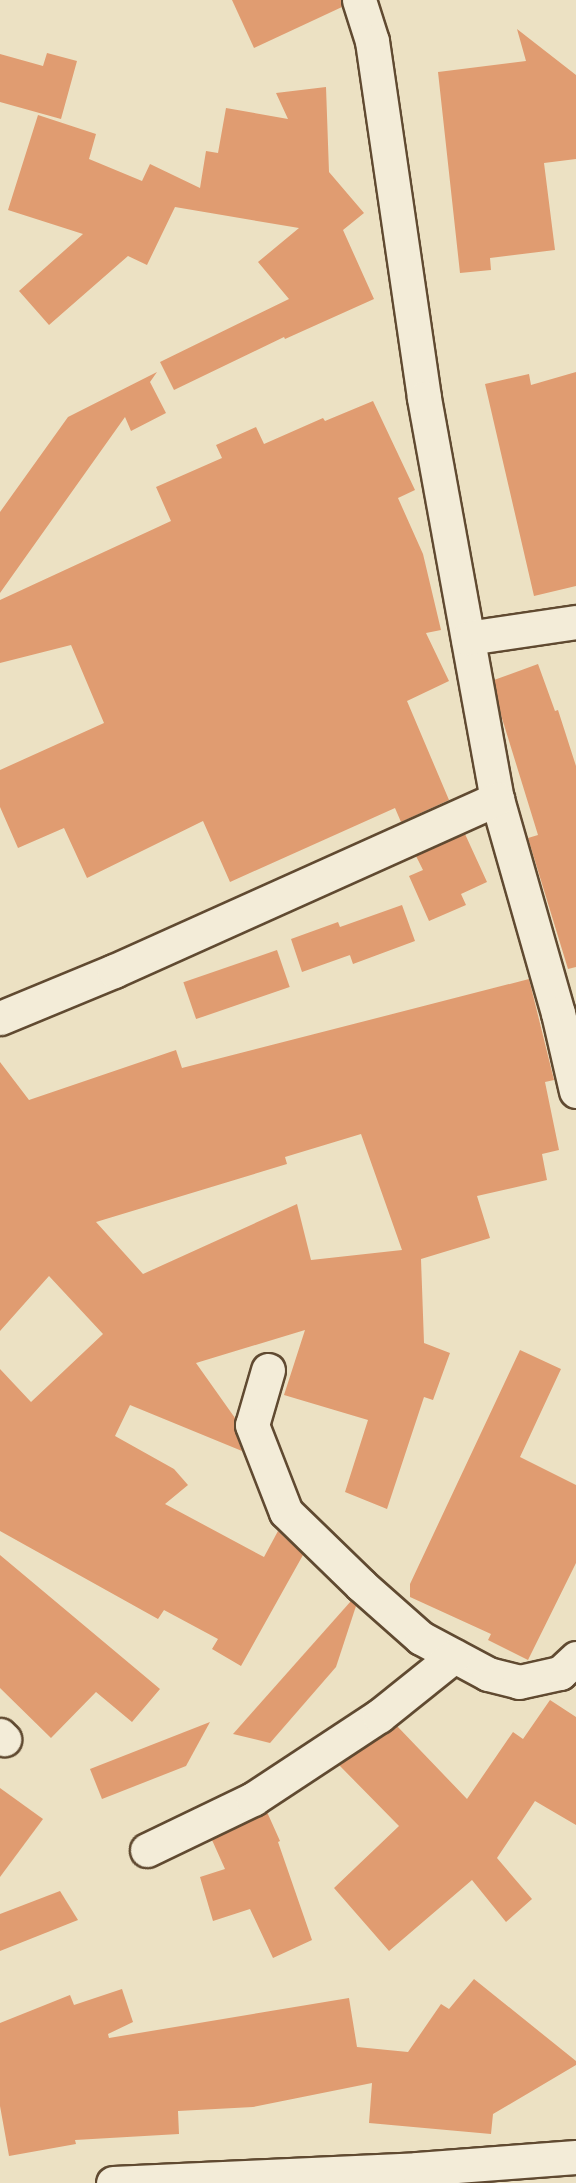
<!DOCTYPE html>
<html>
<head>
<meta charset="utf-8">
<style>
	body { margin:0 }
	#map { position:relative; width:576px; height:2183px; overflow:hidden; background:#ece1c3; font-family:"IM FELL English",serif }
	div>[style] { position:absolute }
	.building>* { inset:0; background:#e09c71; transform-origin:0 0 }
	.roads { filter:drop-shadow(2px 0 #604a31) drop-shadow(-2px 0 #604a31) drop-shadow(0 2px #604a31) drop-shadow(0 -2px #604a31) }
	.minor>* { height:33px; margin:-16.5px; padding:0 16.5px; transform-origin:16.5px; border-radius:16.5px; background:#f3ecd8 }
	span { translate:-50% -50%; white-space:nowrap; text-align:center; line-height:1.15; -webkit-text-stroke:4.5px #f3ecd8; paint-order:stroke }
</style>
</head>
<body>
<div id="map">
	<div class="building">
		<div style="clip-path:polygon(232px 0,341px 0,342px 7px,254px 48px)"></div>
		<div style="clip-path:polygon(517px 29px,576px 75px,576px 159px,544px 163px,555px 250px,490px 258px,491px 270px,460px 273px,438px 72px,526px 61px)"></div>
		<div style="clip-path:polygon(47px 53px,77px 61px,61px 119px,0 102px,0 54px,43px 66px)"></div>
		<div style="clip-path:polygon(326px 87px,329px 172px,364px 213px,343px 230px,374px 299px,285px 339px,284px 337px,174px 390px,160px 362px,289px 299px,258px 262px,299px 228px,175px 207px,147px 265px,128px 256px,49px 325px,19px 291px,83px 234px,8px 210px,38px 115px,96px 134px,89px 159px,142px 181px,150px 164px,200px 188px,206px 151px,218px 153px,226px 108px,288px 119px,276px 93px)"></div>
		<div style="clip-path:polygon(157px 372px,150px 382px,166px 413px,131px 431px,125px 417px,0 593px,0 512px,68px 417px)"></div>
		<div style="clip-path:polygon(576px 372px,576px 586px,534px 596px,485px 384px,529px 374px,531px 385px)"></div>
		<div style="clip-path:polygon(373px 401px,415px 490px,398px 498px,423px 554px,441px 630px,426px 633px,449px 681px,407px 701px,449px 800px,401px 822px,395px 808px,230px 882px,203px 821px,87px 878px,64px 828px,18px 848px,0 807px,0 770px,104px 723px,71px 645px,0 663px,0 600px,171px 521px,156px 487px,222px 458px,216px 445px,256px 427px,264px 444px,323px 418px,325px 421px)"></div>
		<div style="clip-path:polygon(538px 664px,555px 711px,558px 710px,576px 766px,576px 967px,568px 969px,528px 838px,538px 835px,501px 715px,494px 680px)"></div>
		<div style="clip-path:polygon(465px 834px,487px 882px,461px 894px,466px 905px,429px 921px,409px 876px,423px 870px,416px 856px)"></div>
		<div style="clip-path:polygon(402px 905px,415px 941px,353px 964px,344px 938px,350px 955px,302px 972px,291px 939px,338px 922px,340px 927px)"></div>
		<div style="left:277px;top:950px;width:39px;height:99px;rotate:71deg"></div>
		<div style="clip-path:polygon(evenodd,529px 979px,554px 1080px,545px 1082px,559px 1150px,542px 1154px,547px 1180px,477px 1196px,490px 1238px,421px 1259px,424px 1343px,450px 1353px,433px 1400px,424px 1397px,387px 1509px,345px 1492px,368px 1420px,284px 1395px,305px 1330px,196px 1363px,235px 1418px,235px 1432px,242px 1451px,130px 1405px,115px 1436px,174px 1469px,188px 1485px,165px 1504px,264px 1557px,278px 1531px,303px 1555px,241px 1666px,212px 1649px,218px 1639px,164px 1610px,158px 1619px,0 1531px,0 1369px,31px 1402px,103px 1334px,49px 1276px,0 1331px,0 1062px,29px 1100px,176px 1050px,182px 1068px,529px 979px,361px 1134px,402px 1250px,311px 1260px,297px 1204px,143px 1274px,96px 1222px,287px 1164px,285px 1157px,361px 1134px)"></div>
		<div style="clip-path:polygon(520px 1350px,561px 1369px,520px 1457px,576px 1485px,576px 1563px,528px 1660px,488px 1640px,491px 1634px,410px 1597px,410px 1584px)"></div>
		<div style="clip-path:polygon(0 1555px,160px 1689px,132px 1722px,96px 1692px,51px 1738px,0 1688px)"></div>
		<div style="clip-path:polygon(351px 1601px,356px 1606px,336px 1667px,270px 1743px,233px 1734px)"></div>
		<div style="clip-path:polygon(550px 1700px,576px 1717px,576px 1825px,535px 1801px,497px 1858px,532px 1899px,506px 1922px,472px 1880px,389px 1951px,334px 1888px,399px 1826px,339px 1765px,397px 1726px,467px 1799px,513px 1732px,523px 1739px)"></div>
		<div style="clip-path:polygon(210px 1722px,186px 1766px,102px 1799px,90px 1769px)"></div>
		<div style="clip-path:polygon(0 1788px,43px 1819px,0 1877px)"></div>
		<div style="clip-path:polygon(267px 1812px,280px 1841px,278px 1842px,312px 1940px,273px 1958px,250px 1909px,213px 1921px,200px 1877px,225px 1869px,212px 1840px)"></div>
		<div style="clip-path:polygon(60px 1891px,78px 1920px,0 1951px,0 1914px)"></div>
		<div style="clip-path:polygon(474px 1979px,576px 2061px,576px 2065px,493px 2114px,491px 2134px,369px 2123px,372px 2083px,253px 2107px,178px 2111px,179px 2134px,75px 2140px,76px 2144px,9px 2156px,0 2106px,0 2023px,70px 1995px,74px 2005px,122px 1989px,133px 2022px,108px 2034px,109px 2038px,349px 1998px,357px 2047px,408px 2052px,441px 2004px,449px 2009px)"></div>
	</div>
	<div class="roads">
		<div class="minor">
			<div style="left:359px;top:0;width:43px;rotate:72.4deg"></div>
			<div style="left:372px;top:41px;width:361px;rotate:81.7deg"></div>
			<div style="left:424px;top:398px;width:408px;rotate:79.7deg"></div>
			<div style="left:497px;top:799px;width:223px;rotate:74.1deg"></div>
			<div style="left:558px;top:1013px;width:80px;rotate:77deg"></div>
			<div style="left:468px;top:638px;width:109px;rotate:-8.4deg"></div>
			<div style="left:0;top:1018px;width:123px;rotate:-22.4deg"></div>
			<div style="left:114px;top:971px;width:420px;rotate:-24.2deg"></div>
			<div style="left:268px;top:1370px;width:57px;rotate:106.2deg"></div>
			<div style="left:252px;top:1425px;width:93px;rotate:68.7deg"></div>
			<div style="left:286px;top:1512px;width:105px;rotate:44.2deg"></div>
			<div style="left:361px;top:1585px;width:80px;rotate:41.5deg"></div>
			<div style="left:421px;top:1638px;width:76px;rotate:28.2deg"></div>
			<div style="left:488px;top:1674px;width:32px;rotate:14deg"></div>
			<div style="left:519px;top:1682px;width:42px;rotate:-12.4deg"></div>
			<div style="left:560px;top:1673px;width:22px;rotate:-43deg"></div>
			<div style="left:0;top:1735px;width:6px;rotate:45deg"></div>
			<div style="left:147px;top:1850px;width:118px;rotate:-25.7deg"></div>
			<div style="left:253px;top:1799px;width:151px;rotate:-33.4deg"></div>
			<div style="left:379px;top:1716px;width:96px;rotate:-38.7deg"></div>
			<div style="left:113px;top:2183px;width:304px;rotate:-2.6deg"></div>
			<div style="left:417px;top:2169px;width:159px;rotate:-4.3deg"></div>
		</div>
	</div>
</div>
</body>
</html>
